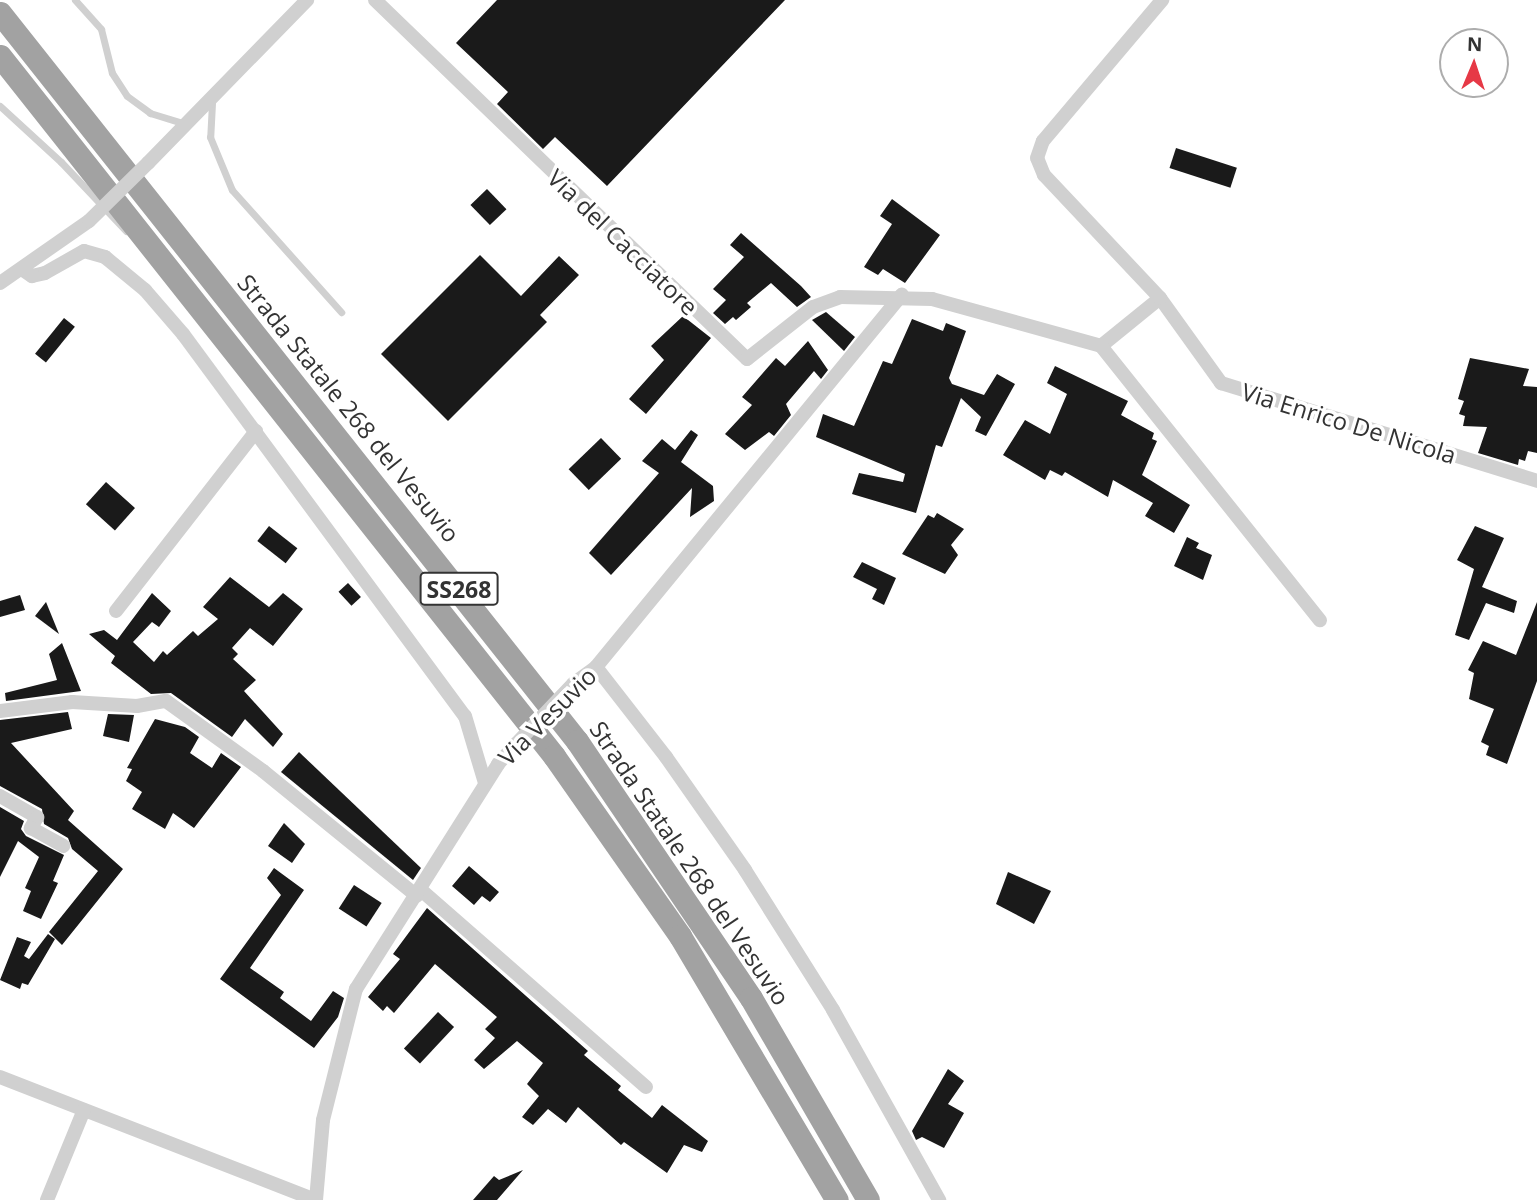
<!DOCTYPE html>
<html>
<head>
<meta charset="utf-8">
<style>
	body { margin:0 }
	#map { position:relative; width:1537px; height:1200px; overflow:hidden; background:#fff; font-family:"Open Sans",sans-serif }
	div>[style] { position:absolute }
	.building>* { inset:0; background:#1a1a1a; transform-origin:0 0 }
	.service>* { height:7px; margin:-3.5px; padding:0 3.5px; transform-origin:3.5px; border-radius:3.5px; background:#d0d0d0 }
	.minor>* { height:14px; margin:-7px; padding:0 7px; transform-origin:7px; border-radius:7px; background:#d0d0d0 }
	.trunk>* { height:23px; margin:-11.5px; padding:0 11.5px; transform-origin:11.5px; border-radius:11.5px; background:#a2a2a2 }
	.minor-bridge>* { height:14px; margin:-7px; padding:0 7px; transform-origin:7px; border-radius:7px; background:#d0d0d0 }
	span { translate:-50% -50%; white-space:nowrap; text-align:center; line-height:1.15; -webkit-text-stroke:7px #fff; paint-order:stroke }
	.shield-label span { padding:2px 5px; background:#fff; border:2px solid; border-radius:5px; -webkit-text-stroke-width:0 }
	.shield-label { font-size:23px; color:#333; font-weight:700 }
	.street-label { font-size:24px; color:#333 }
	.north { position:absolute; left:1439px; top:28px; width:70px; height:70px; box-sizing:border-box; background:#fff; border:2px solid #adadad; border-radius:50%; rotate:2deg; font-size:19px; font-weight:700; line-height:28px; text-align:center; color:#333 }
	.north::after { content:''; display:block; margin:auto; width:24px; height:32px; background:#e63946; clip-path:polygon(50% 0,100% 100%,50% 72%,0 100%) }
</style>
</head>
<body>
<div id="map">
	<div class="building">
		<div style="clip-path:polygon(497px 0,785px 0,607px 186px,555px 137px,543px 149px,497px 104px,508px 92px,456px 43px)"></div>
		<div style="left:1176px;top:148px;width:64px;height:21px;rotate:18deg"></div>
		<div style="left:487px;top:189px;width:28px;height:23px;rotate:46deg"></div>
		<div style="clip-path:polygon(892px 199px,940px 235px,905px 283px,883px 269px,878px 275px,864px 267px,892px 224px,880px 216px)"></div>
		<div style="clip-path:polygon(741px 233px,801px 286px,811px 297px,797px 307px,771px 283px,747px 303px,751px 307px,736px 320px,733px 317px,725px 324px,713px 313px,726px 300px,713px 289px,744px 257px,730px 245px)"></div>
		<div style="clip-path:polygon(480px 255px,521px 296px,559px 256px,579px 275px,540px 315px,547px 322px,448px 421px,381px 354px)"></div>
		<div style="clip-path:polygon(826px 312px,855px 337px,844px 351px,812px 320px)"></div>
		<div style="clip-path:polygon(683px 316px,711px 338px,646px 414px,629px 399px,664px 360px,651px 346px)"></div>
		<div style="left:64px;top:318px;width:14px;height:46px;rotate:39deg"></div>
		<div style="clip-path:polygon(912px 319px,943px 331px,946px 323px,966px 331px,949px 378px,952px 384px,984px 395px,997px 374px,1015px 384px,986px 436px,975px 431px,981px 417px,961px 398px,942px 447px,936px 445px,916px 513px,852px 494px,859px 473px,903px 482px,905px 474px,816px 437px,823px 414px,854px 426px,883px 361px,892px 364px)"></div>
		<div style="clip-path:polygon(808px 341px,828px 370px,821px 379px,814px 371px,786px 404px,791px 415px,774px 436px,769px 432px,745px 450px,725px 434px,752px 405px,742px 397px,776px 358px,785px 366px)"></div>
		<div style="clip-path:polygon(1470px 358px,1529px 369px,1523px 386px,1537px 387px,1537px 453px,1528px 451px,1525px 461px,1519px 459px,1518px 465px,1478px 453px,1487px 427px,1463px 426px,1465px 416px,1459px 414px,1464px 401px,1458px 399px)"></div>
		<div style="clip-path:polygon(1055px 366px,1128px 401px,1121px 415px,1154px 433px,1152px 439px,1157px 441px,1142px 475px,1190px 505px,1174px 533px,1145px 516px,1153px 503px,1113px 480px,1108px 497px,1065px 472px,1062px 476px,1050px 470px,1045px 480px,1003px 455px,1025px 420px,1050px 434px,1067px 394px,1047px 383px)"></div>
		<div style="clip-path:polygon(691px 430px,698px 435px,681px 462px,713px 486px,714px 501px,690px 517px,692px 488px,611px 575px,589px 553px,659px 473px,642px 461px,662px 439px,675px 450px)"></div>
		<div style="left:601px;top:438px;width:29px;height:45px;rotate:46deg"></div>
		<div style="left:106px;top:482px;width:39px;height:30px;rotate:42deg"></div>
		<div style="clip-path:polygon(937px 513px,964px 529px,951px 545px,958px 555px,945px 574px,902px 554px,928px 515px,934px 518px)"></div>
		<div style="left:269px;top:526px;width:36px;height:19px;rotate:38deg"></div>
		<div style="clip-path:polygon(1475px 526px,1504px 538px,1482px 587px,1517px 601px,1514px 613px,1486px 603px,1469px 640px,1455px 635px,1474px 569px,1457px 560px)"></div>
		<div style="clip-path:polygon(1187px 537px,1199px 543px,1196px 548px,1212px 555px,1203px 580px,1174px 566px)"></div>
		<div style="clip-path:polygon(862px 562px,896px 578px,884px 605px,872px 599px,877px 589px,853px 577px)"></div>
		<div style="clip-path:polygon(230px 577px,269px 607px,283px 593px,303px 609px,273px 646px,250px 628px,232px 648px,238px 654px,233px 659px,256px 680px,244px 691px,283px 734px,273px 747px,245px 719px,232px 737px,171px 693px,151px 694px,111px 663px,115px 656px,89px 634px,104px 630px,117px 640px,152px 593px,171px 611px,159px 627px,152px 622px,133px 642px,154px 662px,163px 651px,167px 655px,193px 631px,198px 636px,218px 619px,203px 607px)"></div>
		<div style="left:348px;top:583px;width:19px;height:13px;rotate:47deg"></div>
		<div style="clip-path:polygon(20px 595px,25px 610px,0 617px,0 601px)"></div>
		<div style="clip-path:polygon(46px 602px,59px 634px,35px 616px)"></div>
		<div style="clip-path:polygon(1537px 602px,1537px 681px,1507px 764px,1486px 755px,1489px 746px,1481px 742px,1494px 709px,1469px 699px,1474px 673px,1468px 670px,1483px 641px,1516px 655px)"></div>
		<div style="clip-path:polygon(62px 643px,81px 691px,6px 701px,5px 693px,57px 680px,49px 654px)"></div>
		<div style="clip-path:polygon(68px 712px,72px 729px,11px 743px,74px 811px,68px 820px,123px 869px,62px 945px,49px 932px,98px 871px,72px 849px,68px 838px,44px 824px,42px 809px,0 786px,0 720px)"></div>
		<div style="clip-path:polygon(108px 714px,134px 715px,129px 742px,103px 736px)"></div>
		<div style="clip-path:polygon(155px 719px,185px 727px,199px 737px,190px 753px,212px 768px,221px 753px,241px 767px,194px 828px,173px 813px,165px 829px,132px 809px,142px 792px,126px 781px,132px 769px,127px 768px)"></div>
		<div style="clip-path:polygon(299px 752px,421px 868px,413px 880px,281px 772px)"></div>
		<div style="clip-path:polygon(0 807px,24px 821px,21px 829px,26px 836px,64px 855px,53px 881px,58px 883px,41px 919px,23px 911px,31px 891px,25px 888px,39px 857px,18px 841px,0 877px)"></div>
		<div style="clip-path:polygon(284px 823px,305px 844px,292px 863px,268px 846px)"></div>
		<div style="clip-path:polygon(469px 866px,499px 892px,490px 902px,482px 896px,474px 905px,452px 886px)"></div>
		<div style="clip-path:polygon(274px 868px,304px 890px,250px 968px,284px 992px,280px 998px,311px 1021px,333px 991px,344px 998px,338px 1017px,314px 1048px,220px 979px,281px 895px,267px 878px)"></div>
		<div style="clip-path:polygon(1008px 872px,1051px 891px,1034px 924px,996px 904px)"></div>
		<div style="left:354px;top:885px;width:33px;height:28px;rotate:33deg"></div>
		<div style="clip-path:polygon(427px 908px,588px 1051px,584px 1055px,621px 1086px,618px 1090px,652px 1118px,662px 1105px,708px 1141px,702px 1152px,684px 1145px,667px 1173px,624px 1142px,621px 1145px,578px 1107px,566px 1123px,548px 1109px,533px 1125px,522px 1117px,539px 1096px,527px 1084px,543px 1063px,517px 1041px,484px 1069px,474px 1060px,495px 1038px,485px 1029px,497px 1017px,435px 964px,394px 1013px,387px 1006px,383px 1011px,368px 997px,400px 959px,393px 954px)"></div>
		<div style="clip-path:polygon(48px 934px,55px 939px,28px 985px,22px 983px,20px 989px,0 980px,17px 937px,31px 942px,24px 956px,29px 959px)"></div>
		<div style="left:438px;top:1012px;width:22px;height:50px;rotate:43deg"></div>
		<div style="clip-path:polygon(948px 1069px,964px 1081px,948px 1104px,964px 1113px,944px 1148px,922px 1137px,916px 1140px,912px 1131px)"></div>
		<div style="clip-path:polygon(523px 1170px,497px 1200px,473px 1200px,494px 1176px,499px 1180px)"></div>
	</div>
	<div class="service">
		<div style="left:75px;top:0;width:39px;rotate:48deg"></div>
		<div style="left:101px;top:29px;width:45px;rotate:76deg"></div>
		<div style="left:112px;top:73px;width:27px;rotate:57deg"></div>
		<div style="left:127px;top:96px;width:29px;rotate:36deg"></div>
		<div style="left:150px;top:113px;width:37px;rotate:17deg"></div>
		<div style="left:212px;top:103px;width:34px;rotate:93deg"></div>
		<div style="left:210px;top:137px;width:57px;rotate:67.5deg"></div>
		<div style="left:232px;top:190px;width:164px;rotate:48.2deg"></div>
		<div style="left:0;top:106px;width:83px;rotate:42.6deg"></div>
		<div style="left:61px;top:162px;width:95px;rotate:46.7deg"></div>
	</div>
	<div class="minor">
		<div style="left:375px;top:0;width:517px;rotate:43.98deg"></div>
		<div style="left:747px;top:359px;width:84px;rotate:-38.2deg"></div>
		<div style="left:813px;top:307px;width:29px;rotate:-20deg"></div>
		<div style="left:840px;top:297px;width:92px;rotate:1.2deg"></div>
		<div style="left:932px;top:299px;width:175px;rotate:15.5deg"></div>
		<div style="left:1101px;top:346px;width:76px;rotate:-39.1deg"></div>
		<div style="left:1160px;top:298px;width:105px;rotate:54.3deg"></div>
		<div style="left:1221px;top:383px;width:331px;rotate:17.2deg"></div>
		<div style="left:148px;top:163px;width:228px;rotate:-45.7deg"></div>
		<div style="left:23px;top:270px;width:11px;rotate:34deg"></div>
		<div style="left:32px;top:276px;width:13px;rotate:-13deg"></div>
		<div style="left:45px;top:273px;width:45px;rotate:-29.4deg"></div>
		<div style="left:84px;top:251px;width:22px;rotate:16deg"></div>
		<div style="left:105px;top:257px;width:52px;rotate:39.5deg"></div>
		<div style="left:145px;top:290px;width:58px;rotate:49.2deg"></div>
		<div style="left:183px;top:334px;width:475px;rotate:53.6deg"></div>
		<div style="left:465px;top:716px;width:70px;rotate:73.4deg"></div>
		<div style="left:0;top:283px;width:108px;rotate:-34.9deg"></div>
		<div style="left:1160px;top:298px;width:169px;rotate:-133.3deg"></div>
		<div style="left:1044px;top:175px;width:18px;rotate:-112deg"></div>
		<div style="left:1037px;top:158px;width:18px;rotate:-71deg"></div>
		<div style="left:1043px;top:141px;width:185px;rotate:-49.8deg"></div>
		<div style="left:1101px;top:346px;width:351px;rotate:51.4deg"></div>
		<div style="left:116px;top:611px;width:228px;rotate:-52.1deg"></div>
		<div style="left:596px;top:667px;width:114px;rotate:52.1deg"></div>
		<div style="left:666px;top:757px;width:138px;rotate:55deg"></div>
		<div style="left:745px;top:870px;width:165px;rotate:57.8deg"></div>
		<div style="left:833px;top:1010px;width:218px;rotate:60.8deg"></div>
		<div style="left:573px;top:684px;width:29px;rotate:-36deg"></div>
		<div style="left:596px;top:667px;width:482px;rotate:-50.6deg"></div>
		<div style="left:0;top:711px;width:73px;rotate:-7.1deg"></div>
		<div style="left:72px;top:702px;width:65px;rotate:3.5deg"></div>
		<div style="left:137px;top:706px;width:29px;rotate:-10deg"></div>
		<div style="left:166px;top:701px;width:120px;rotate:35.8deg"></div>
		<div style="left:263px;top:771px;width:198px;rotate:39.1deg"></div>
		<div style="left:0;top:796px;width:43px;rotate:29.6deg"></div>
		<div style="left:37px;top:817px;width:13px;rotate:119deg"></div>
		<div style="left:31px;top:828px;width:37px;rotate:29deg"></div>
		<div style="left:421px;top:890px;width:299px;rotate:41.2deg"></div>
		<div style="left:0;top:1077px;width:338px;rotate:21.3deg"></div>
		<div style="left:47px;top:1200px;width:97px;rotate:-67.7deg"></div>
		<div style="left:316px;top:1200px;width:80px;rotate:-85deg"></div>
		<div style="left:323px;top:1120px;width:135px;rotate:-75.9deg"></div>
		<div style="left:356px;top:989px;width:266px;rotate:-57.7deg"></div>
		<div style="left:498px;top:764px;width:28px;rotate:-48deg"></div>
	</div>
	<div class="trunk">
		<div style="left:0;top:13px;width:929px;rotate:51.6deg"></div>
		<div style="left:577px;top:741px;width:310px;rotate:55.9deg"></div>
		<div style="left:751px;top:998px;width:233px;rotate:59.9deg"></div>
		<div style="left:0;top:56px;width:893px;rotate:51.64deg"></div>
		<div style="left:554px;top:756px;width:220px;rotate:55deg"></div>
		<div style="left:680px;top:936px;width:307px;rotate:59.3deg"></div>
	</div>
	<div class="minor-bridge">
		<div style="left:89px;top:221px;width:83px;rotate:-44.5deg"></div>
		<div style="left:517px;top:743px;width:81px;rotate:-46.5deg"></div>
	</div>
	<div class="shield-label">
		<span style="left:459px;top:589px">SS268</span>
	</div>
	<div class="street-label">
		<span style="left:623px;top:242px;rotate:44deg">Via del Cacciatore</span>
		<span style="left:349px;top:408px;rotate:51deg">Strada Statale 268 del Vesuvio</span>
		<span style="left:1349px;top:423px;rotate:17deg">Via Enrico De Nicola</span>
		<span style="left:547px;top:716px;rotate:-45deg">Via Vesuvio</span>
		<span style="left:690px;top:863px;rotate:56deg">Strada Statale 268 del Vesuvio</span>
	</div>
	<div class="north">N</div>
</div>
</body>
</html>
